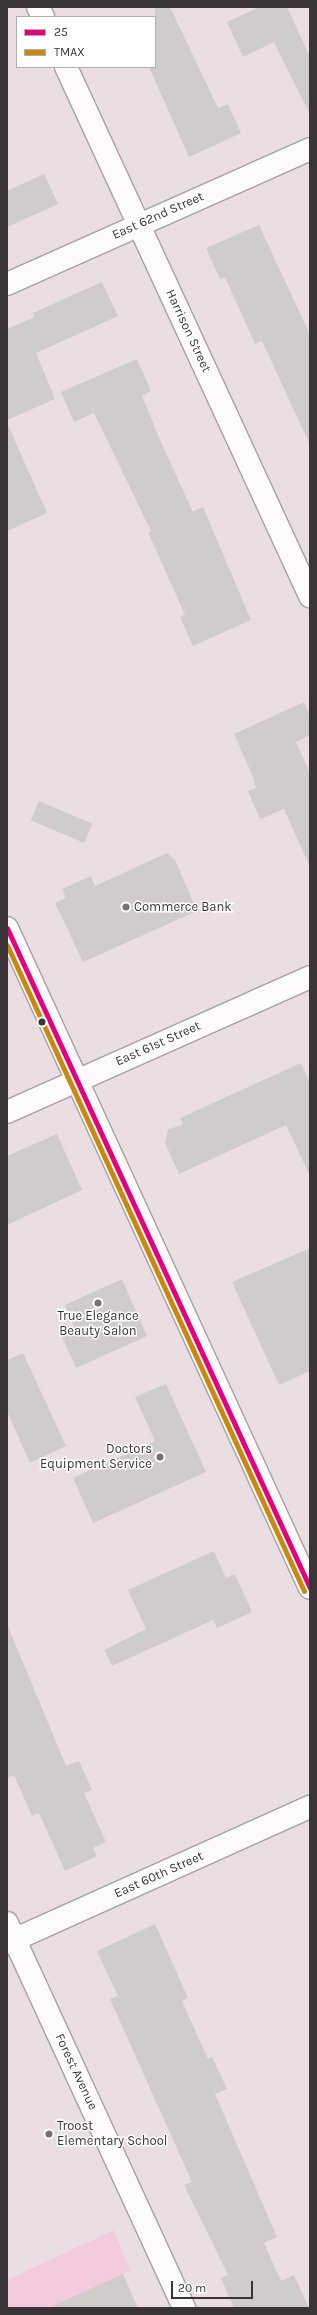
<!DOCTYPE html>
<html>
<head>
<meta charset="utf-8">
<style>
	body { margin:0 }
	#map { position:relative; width:317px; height:2315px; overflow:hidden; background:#eadee3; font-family:Karla,sans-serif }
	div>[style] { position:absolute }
	.green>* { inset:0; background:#f3cbdc }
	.building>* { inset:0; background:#d0cccb; transform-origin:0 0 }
	.roads { filter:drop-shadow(1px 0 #a8a0a3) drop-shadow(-1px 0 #a8a0a3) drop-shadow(0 1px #a8a0a3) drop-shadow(0 -1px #a8a0a3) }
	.minor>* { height:22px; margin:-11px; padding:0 11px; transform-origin:11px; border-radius:11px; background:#fcfafb }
	.secondary>* { height:22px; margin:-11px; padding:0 11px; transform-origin:11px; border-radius:11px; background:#fcfafb }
	.bus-1>* { height:5px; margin:-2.5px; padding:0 2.5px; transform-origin:2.5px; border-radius:2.5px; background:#e5007d }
	.bus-2>* { height:5px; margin:-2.5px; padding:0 2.5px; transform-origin:2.5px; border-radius:2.5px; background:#c88a0e }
	.dots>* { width:11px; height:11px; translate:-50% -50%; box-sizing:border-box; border:2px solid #fff; border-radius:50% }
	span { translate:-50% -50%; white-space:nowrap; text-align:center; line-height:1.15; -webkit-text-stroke:3px #fff; paint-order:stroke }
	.street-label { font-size:13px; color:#3b3437 }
	.poi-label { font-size:13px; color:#3b3437 }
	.left { translate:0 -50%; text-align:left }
	.right { translate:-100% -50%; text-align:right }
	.frame { position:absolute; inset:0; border:8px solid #3b3437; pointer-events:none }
	.legend { position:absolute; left:16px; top:16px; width:140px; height:52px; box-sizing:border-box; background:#fff; border:1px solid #b1aeaf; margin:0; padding:5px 7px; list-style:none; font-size:12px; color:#3b3437 }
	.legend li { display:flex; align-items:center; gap:8px; height:20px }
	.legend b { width:20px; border:1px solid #b1aeaf }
	.scale { position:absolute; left:171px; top:2281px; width:82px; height:18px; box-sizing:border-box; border:2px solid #3b3437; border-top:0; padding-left:5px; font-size:12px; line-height:14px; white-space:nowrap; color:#3b3437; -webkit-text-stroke:3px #fff; paint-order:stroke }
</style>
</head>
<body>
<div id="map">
	<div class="green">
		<div style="clip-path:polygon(114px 2230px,130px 2271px,48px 2308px,7px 2308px,7px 2280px)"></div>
	</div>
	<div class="building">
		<div style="clip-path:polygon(155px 7px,170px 7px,218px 108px,228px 104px,241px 133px,189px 157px,149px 67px,155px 67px)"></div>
		<div style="clip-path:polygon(259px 7px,287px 7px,310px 57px,310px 114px,274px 42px,243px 57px,227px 22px)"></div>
		<div style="clip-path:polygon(44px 174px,58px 204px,7px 227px,7px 191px)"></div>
		<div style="clip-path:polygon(259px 225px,310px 335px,310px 445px,262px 341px,255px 344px,225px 277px,220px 279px,206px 248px)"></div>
		<div style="clip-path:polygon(102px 282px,118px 316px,36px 353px,55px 399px,7px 420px,7px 329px,34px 317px,33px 313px)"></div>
		<div style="clip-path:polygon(137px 359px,151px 391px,142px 396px,163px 447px,193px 512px,203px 507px,251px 620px,193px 646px,180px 617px,185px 615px,148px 532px,151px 531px,94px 413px,74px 422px,61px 392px)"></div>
		<div style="clip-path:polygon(7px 423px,47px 513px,7px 531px)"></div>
		<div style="clip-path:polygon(304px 702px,310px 716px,310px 735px,296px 742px,310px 773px,310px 867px,284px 809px,260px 819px,248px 791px,256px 788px,253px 777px,234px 734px)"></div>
		<div style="left:39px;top:801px;width:58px;height:21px;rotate:23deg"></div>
		<div style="clip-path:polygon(167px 853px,175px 860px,197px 911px,83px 962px,55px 903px,66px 898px,62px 889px,91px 876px,95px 886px)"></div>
		<div style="clip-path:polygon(301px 1063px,310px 1083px,310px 1176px,286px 1125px,179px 1174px,165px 1143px,168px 1130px,183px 1124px,180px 1118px)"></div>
		<div style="clip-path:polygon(57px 1134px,82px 1190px,7px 1225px,7px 1156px)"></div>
		<div style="clip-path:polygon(310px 1248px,310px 1371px,279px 1385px,232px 1282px)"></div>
		<div style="clip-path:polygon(122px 1279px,147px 1336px,76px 1368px,61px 1334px,74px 1327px,65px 1305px)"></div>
		<div style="clip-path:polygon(23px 1353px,66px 1446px,30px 1463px,7px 1411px,7px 1360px)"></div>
		<div style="clip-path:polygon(166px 1384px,206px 1472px,93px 1523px,73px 1478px,155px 1441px,135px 1397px)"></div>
		<div style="clip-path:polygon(214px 1551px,226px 1578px,235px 1574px,252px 1612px,217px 1628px,213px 1620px,112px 1666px,104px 1650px,146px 1629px,128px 1590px)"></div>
		<div style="clip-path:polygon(7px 1624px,66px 1766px,79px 1761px,92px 1790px,84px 1793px,106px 1842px,93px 1848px,97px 1856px,65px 1871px,39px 1813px,32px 1816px,14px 1775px,7px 1778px)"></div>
		<div style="clip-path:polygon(155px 1924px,188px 1998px,182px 2001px,208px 2059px,212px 2057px,227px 2089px,215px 2094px,277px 2237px,264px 2243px,281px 2281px,294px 2275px,309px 2308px,234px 2308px,221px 2278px,228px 2275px,184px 2185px,192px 2182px,110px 1999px,118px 1996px,97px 1951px)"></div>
		<div style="clip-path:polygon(123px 2274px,138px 2308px,48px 2308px)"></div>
	</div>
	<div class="roads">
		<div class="minor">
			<div style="left:38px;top:7px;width:11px;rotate:63deg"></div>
			<div style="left:66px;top:67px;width:583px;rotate:65.24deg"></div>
			<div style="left:7px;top:284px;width:332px;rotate:-24deg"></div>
			<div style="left:7px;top:1112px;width:332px;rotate:-24deg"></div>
			<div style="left:7px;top:1923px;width:424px;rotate:65.3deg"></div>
			<div style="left:7px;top:1943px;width:332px;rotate:-24.2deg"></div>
		</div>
		<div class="secondary">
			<div style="left:7px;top:928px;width:726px;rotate:65.34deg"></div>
		</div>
	</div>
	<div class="bus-1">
		<div style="left:7px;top:928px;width:726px;rotate:65.34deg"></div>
	</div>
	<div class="bus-2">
		<div style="left:7px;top:945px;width:711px;rotate:65.31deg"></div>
	</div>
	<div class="dots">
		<div style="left:126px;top:907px;background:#787073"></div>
		<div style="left:42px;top:1022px;background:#3b3437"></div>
		<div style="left:98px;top:1303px;background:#787073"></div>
		<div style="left:160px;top:1457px;background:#787073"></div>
		<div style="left:49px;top:2134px;background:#787073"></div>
	</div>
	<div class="street-label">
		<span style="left:158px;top:216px;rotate:-24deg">East 62nd Street</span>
		<span style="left:188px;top:331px;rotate:65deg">Harrison Street</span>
		<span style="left:158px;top:1044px;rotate:-24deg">East 61st Street</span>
		<span style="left:159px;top:1875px;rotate:-24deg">East 60th Street</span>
		<span style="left:76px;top:2072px;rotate:65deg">Forest Avenue</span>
	</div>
	<div class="poi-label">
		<span class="left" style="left:134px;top:907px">Commerce Bank</span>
		<span style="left:98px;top:1324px">True Elegance<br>Beauty Salon</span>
		<span class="right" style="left:152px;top:1457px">Doctors<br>Equipment Service</span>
		<span class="left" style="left:57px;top:2134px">Troost<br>Elementary School</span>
	</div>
	<div class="frame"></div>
	<ul class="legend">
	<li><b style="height:5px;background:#e5007d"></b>25</li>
	<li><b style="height:5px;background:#c88a0e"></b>TMAX</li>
	</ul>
	<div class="scale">20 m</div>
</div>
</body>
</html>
